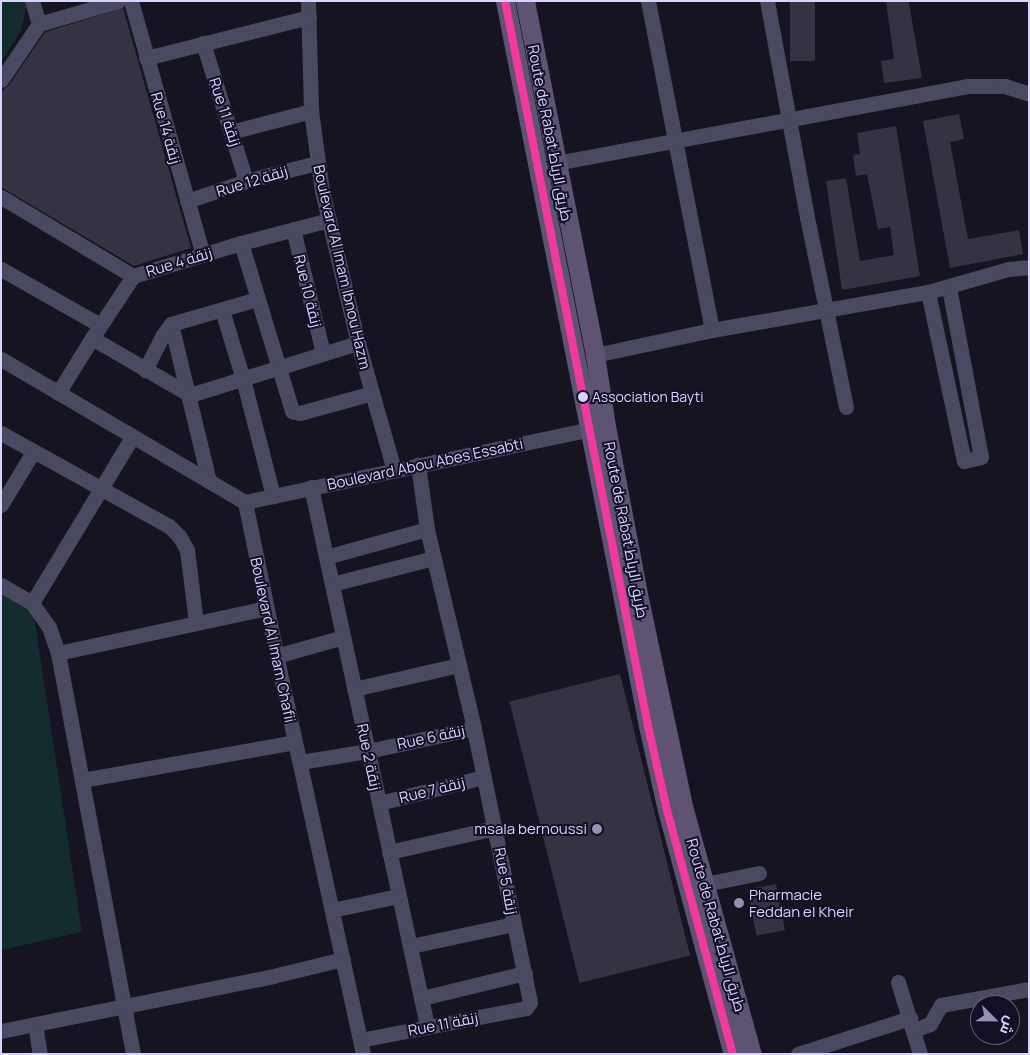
<!DOCTYPE html>
<html>
<head>
<meta charset="utf-8">
<style>
	body { margin:0 }
	#map { position:relative; width:1030px; height:1055px; overflow:hidden; background:#161421; font-family:Manrope,Cairo,sans-serif }
	div>[style] { position:absolute }
	.green>* { inset:0; background:#132c2d }
	.building>* { inset:0; background:#343243; transform-origin:0 0 }
	.minor>* { height:15px; margin:-7.5px; padding:0 7.5px; transform-origin:7.5px; border-radius:7.5px; background:#4a4962 }
	.major>* { height:19px; margin:-9.5px; padding:0 9.5px; transform-origin:9.5px; border-radius:9.5px; background:#5e5373 }
	.bus-1>* { height:8px; margin:-4px; padding:0 4px; transform-origin:4px; border-radius:4px; background:#f13a9d }
	.dots>* { width:14px; height:14px; translate:-50% -50%; box-sizing:border-box; border:2px solid #130f26; border-radius:50% }
	span { translate:-50% -50%; white-space:nowrap; text-align:center; line-height:1.15; -webkit-text-stroke:4px #130f26; paint-order:stroke }
	.bus-label { font-size:14px; color:#d9d4ff }
	.left { translate:0 -50%; text-align:left }
	.street-label { font-size:15px; color:#d9d4ff }
	.poi-label { font-size:15px; color:#d9d4ff }
	.right { translate:-100% -50%; text-align:right }
	.frame { position:absolute; inset:0; border:2px solid #d9d4ff; pointer-events:none }
	.north { position:absolute; left:970px; top:995px; width:50px; height:50px; box-sizing:border-box; background:#130f26; border:1px solid #625e7d; border-radius:50%; rotate:113deg; font-size:14px; font-weight:700; line-height:20px; text-align:center; color:#d9d4ff }
	.north::after { content:''; display:block; margin:auto; width:18px; height:22px; background:#9591b1; clip-path:polygon(50% 0,100% 100%,50% 72%,0 100%) }
</style>
</head>
<body>
<div id="map">
	<div class="green">
		<div style="clip-path:polygon(1px 1px,26px 1px,27px 4px,21px 31px,1px 62px)"></div>
		<div style="clip-path:polygon(1px 589px,32px 603px,82px 932px,1px 950px)"></div>
	</div>
	<div class="building">
		<div style="left:790px;top:1px;width:25px;height:60px"></div>
		<div style="clip-path:polygon(886px 1px,907px 1px,909px 3px,922px 78px,884px 83px,881px 61px,894px 59px)"></div>
		<div style="clip-path:polygon(123px 8px,191px 248px,134px 266px,1px 187px,1px 93px,4px 89px,9px 85px,45px 32px)"></div>
		<div style="clip-path:polygon(959px 114px,964px 139px,950px 142px,968px 239px,1019px 230px,1023px 254px,950px 268px,923px 121px)"></div>
		<div style="clip-path:polygon(896px 126px,920px 276px,842px 290px,826px 181px,846px 178px,860px 261px,894px 255px,890px 227px,878px 229px,867px 174px,856px 176px,853px 155px,860px 154px,857px 133px)"></div>
		<div style="left:620px;top:674px;width:290px;height:114px;rotate:76deg"></div>
		<div style="left:776px;top:884px;width:47px;height:29px;rotate:79deg"></div>
	</div>
	<div class="minor">
		<div style="left:32px;top:1px;width:24px;rotate:73deg"></div>
		<div style="left:131px;top:1px;width:264px;rotate:74.2deg"></div>
		<div style="left:308px;top:1px;width:110px;rotate:88.4deg"></div>
		<div style="left:311px;top:111px;width:81px;rotate:82.2deg"></div>
		<div style="left:322px;top:191px;width:156px;rotate:76.7deg"></div>
		<div style="left:358px;top:343px;width:132px;rotate:74.2deg"></div>
		<div style="left:648px;top:1px;width:335px;rotate:79deg"></div>
		<div style="left:767px;top:1px;width:220px;rotate:79.5deg"></div>
		<div style="left:807px;top:217px;width:194px;rotate:78.4deg"></div>
		<div style="left:203px;top:43px;width:145px;rotate:72.7deg"></div>
		<div style="left:146px;top:58px;width:168px;rotate:-14.1deg"></div>
		<div style="left:1px;top:80px;width:68px;rotate:-55.8deg"></div>
		<div style="left:39px;top:24px;width:82px;rotate:-16.2deg"></div>
		<div style="left:231px;top:132px;width:83px;rotate:-14.7deg"></div>
		<div style="left:556px;top:163px;width:417px;rotate:-10.6deg"></div>
		<div style="left:966px;top:86px;width:39px"></div>
		<div style="left:1005px;top:86px;width:25px;rotate:18deg"></div>
		<div style="left:1px;top:197px;width:154px;rotate:30.9deg"></div>
		<div style="left:187px;top:201px;width:62px;rotate:-18.7deg"></div>
		<div style="left:246px;top:181px;width:73px;rotate:-14.2deg"></div>
		<div style="left:293px;top:229px;width:128px;rotate:76.4deg"></div>
		<div style="left:241px;top:243px;width:176px;rotate:73.1deg"></div>
		<div style="left:292px;top:411px;width:8px;rotate:14deg"></div>
		<div style="left:300px;top:413px;width:75px;rotate:-15.5deg"></div>
		<div style="left:1px;top:269px;width:114px;rotate:29.5deg"></div>
		<div style="left:928px;top:292px;width:173px;rotate:78deg"></div>
		<div style="left:964px;top:461px;width:17px;rotate:-13deg"></div>
		<div style="left:981px;top:457px;width:173px;rotate:-100.7deg"></div>
		<div style="left:222px;top:310px;width:72px;rotate:73.1deg"></div>
		<div style="left:243px;top:379px;width:121px;rotate:75.6deg"></div>
		<div style="left:171px;top:324px;width:162px;rotate:76.4deg"></div>
		<div style="left:92px;top:338px;width:113px;rotate:30.2deg"></div>
		<div style="left:190px;top:395px;width:176px;rotate:-17.2deg"></div>
		<div style="left:595px;top:355px;width:120px;rotate:-12.1deg"></div>
		<div style="left:712px;top:330px;width:219px;rotate:-10deg"></div>
		<div style="left:928px;top:292px;width:83px;rotate:-16deg"></div>
		<div style="left:1008px;top:269px;width:21px;rotate:-5deg"></div>
		<div style="left:1px;top:359px;width:283px;rotate:30.4deg"></div>
		<div style="left:245px;top:502px;width:175px;rotate:78.4deg"></div>
		<div style="left:280px;top:673px;width:390px;rotate:77.7deg"></div>
		<div style="left:145px;top:370px;width:38px;rotate:-63deg"></div>
		<div style="left:162px;top:336px;width:15px;rotate:-53deg"></div>
		<div style="left:171px;top:324px;width:90px;rotate:-16.2deg"></div>
		<div style="left:58px;top:393px;width:65px;rotate:-58.3deg"></div>
		<div style="left:92px;top:338px;width:74px;rotate:-56.5deg"></div>
		<div style="left:133px;top:276px;width:113px;rotate:-17deg"></div>
		<div style="left:241px;top:243px;width:91px;rotate:-14.6deg"></div>
		<div style="left:1px;top:433px;width:192px;rotate:29deg"></div>
		<div style="left:169px;top:526px;width:14px;rotate:45deg"></div>
		<div style="left:179px;top:536px;width:16px;rotate:60deg"></div>
		<div style="left:187px;top:550px;width:73px;rotate:82.9deg"></div>
		<div style="left:311px;top:487px;width:551px;rotate:77.85deg"></div>
		<div style="left:245px;top:502px;width:364px;rotate:-11.9deg"></div>
		<div style="left:1px;top:505px;width:62px;rotate:-58.9deg"></div>
		<div style="left:326px;top:557px;width:105px;rotate:-15.5deg"></div>
		<div style="left:332px;top:584px;width:105px;rotate:-14.3deg"></div>
		<div style="left:1px;top:585px;width:36px;rotate:30deg"></div>
		<div style="left:32px;top:603px;width:194px;rotate:-58.9deg"></div>
		<div style="left:32px;top:603px;width:29px;rotate:55deg"></div>
		<div style="left:49px;top:627px;width:28px;rotate:71deg"></div>
		<div style="left:58px;top:653px;width:408px;rotate:79.4deg"></div>
		<div style="left:58px;top:653px;width:213px;rotate:-12.2deg"></div>
		<div style="left:276px;top:656px;width:70px;rotate:-15.8deg"></div>
		<div style="left:354px;top:689px;width:108px;rotate:-12.9deg"></div>
		<div style="left:300px;top:762px;width:69px;rotate:-9.2deg"></div>
		<div style="left:368px;top:751px;width:108px;rotate:-12.2deg"></div>
		<div style="left:82px;top:780px;width:216px;rotate:-10.1deg"></div>
		<div style="left:379px;top:803px;width:108px;rotate:-13.9deg"></div>
		<div style="left:389px;top:852px;width:109px;rotate:-12.8deg"></div>
		<div style="left:705px;top:884px;width:55px;rotate:-11.5deg"></div>
		<div style="left:332px;top:910px;width:67px;rotate:-12deg"></div>
		<div style="left:411px;top:946px;width:105px;rotate:-12.1deg"></div>
		<div style="left:898px;top:982px;width:75px;rotate:73deg"></div>
		<div style="left:422px;top:998px;width:106px;rotate:-13.6deg"></div>
		<div style="left:35px;top:1024px;width:30px;rotate:81deg"></div>
		<div style="left:913px;top:1030px;width:18px;rotate:-19deg"></div>
		<div style="left:930px;top:1024px;width:22px;rotate:-60deg"></div>
		<div style="left:941px;top:1005px;width:89px;rotate:-10.3deg"></div>
		<div style="left:1px;top:1031px;width:278px;rotate:-11.4deg"></div>
		<div style="left:273px;top:976px;width:72px;rotate:-13.7deg"></div>
		<div style="left:360px;top:1040px;width:169px;rotate:-10.9deg"></div>
		<div style="left:526px;top:1008px;width:7px;rotate:-56deg"></div>
		<div style="left:530px;top:1002px;width:280px;rotate:-101.6deg"></div>
		<div style="left:474px;top:728px;width:204px;rotate:-103.3deg"></div>
		<div style="left:427px;top:529px;width:65px;rotate:-98deg"></div>
		<div style="left:798px;top:1054px;width:118px;rotate:-17.8deg"></div>
	</div>
	<div class="major">
		<div style="left:505px;top:1px;width:739px;rotate:78.84deg"></div>
		<div style="left:648px;top:726px;width:86px;rotate:77.3deg"></div>
		<div style="left:667px;top:810px;width:253px;rotate:74.9deg"></div>
		<div style="left:525px;top:1px;width:361px;rotate:78.8deg"></div>
		<div style="left:595px;top:355px;width:72px;rotate:81.2deg"></div>
		<div style="left:606px;top:426px;width:171px;rotate:79.2deg"></div>
		<div style="left:638px;top:594px;width:217px;rotate:78deg"></div>
		<div style="left:683px;top:806px;width:257px;rotate:74.5deg"></div>
	</div>
	<div class="bus-1">
		<div style="left:505px;top:1px;width:739px;rotate:78.84deg"></div>
		<div style="left:648px;top:726px;width:86px;rotate:77.3deg"></div>
		<div style="left:667px;top:810px;width:253px;rotate:74.9deg"></div>
	</div>
	<div class="dots">
		<div style="left:583px;top:397px;background:#d9d4ff"></div>
		<div style="left:597px;top:829px;background:#9591b1"></div>
		<div style="left:739px;top:903px;background:#9591b1"></div>
	</div>
	<div class="bus-label">
		<span class="left" style="left:592px;top:397px">Association Bayti</span>
	</div>
	<div class="street-label">
		<span style="left:225px;top:112px;rotate:72deg">Rue 11 زنقة</span>
		<span style="left:166px;top:128px;rotate:74deg">Rue 14 زنقة</span>
		<span style="left:550px;top:133px;rotate:79deg">Route de Rabat طريق الرباط</span>
		<span style="left:252px;top:181px;rotate:-17deg">Rue 12 زنقة</span>
		<span style="left:179px;top:262px;rotate:-17deg">Rue 4 زنقة</span>
		<span style="left:342px;top:267px;rotate:77deg">Boulevard Al Imam Ibnou Hazm</span>
		<span style="left:308px;top:291px;rotate:76deg">Rue 10 زنقة</span>
		<span style="left:425px;top:464px;rotate:-12deg">Boulevard Abou Abes Essabti</span>
		<span style="left:626px;top:530px;rotate:79deg">Route de Rabat طريق الرباط</span>
		<span style="left:273px;top:640px;rotate:78deg">Boulevard Al Imam Chafii</span>
		<span style="left:431px;top:737px;rotate:-12deg">Rue 6 زنقة</span>
		<span style="left:369px;top:757px;rotate:78deg">Rue 2 زنقة</span>
		<span style="left:432px;top:790px;rotate:-14deg">Rue 7 زنقة</span>
		<span style="left:506px;top:881px;rotate:79deg">Rue 5 زنقة</span>
		<span style="left:716px;top:925px;rotate:74deg">Route de Rabat طريق الرباط</span>
		<span style="left:443px;top:1024px;rotate:-11deg">Rue 11 زنقة</span>
	</div>
	<div class="poi-label">
		<span class="right" style="left:587px;top:829px">msala bernoussi</span>
		<span class="left" style="left:749px;top:903px">Pharmacie<br>Feddan el Kheir</span>
	</div>
	<div class="frame"></div>
	<div class="north">ش</div>
</div>
</body>
</html>
